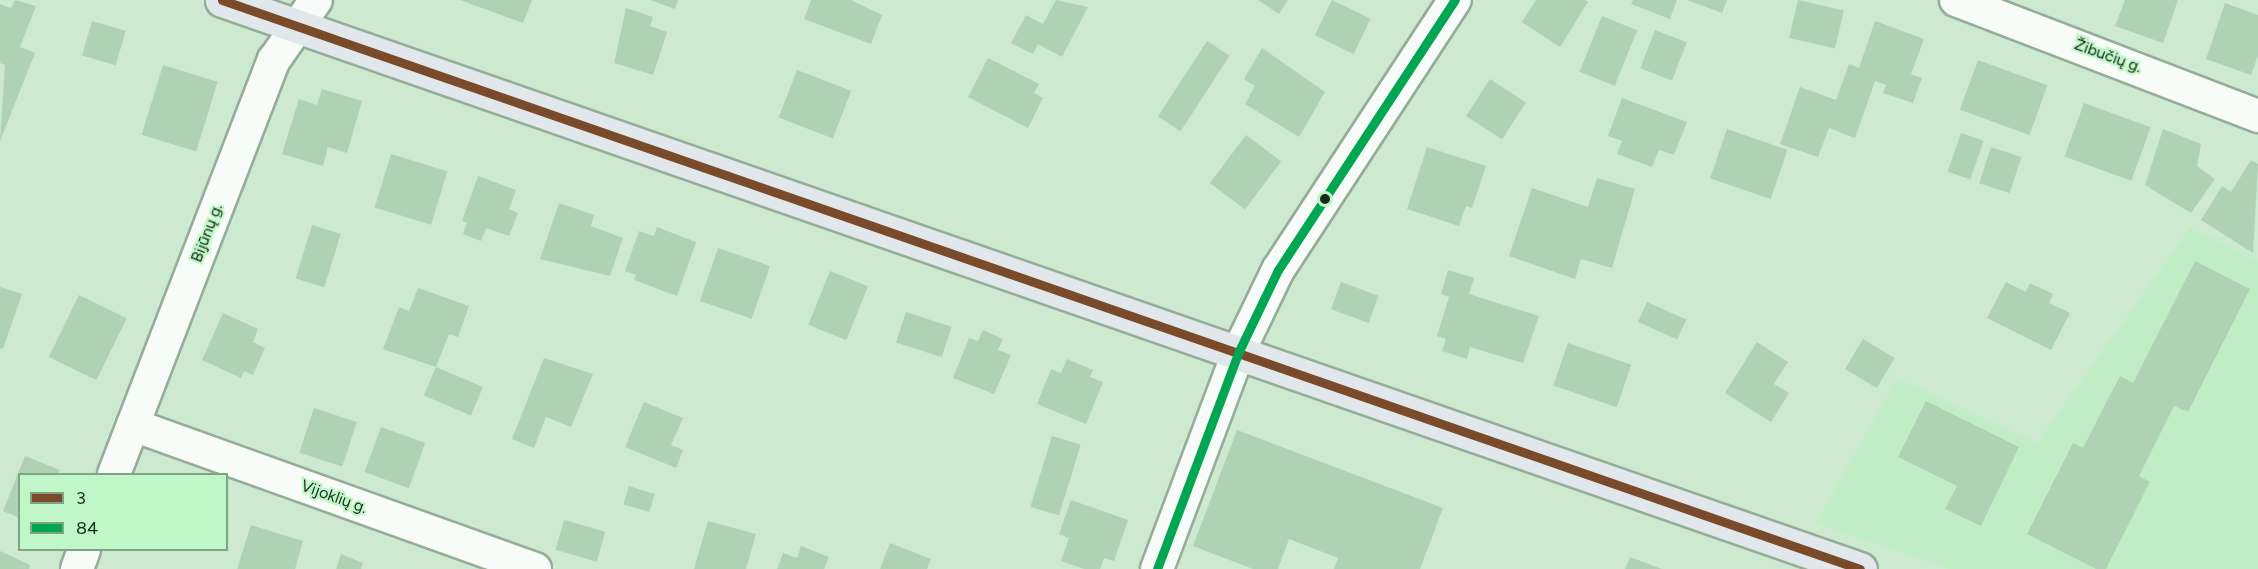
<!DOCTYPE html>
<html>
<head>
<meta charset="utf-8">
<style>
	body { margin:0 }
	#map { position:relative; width:2258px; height:569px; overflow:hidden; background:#cde9d0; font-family:Figtree,sans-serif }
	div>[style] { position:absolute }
	.built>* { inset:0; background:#c0edc6 }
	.building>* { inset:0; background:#afd2b5; transform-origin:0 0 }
	.roads { filter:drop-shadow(2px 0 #95ac98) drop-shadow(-2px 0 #95ac98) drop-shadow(0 2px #95ac98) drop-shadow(0 -2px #95ac98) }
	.street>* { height:32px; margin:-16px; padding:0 16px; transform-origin:16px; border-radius:16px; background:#f8fcf8 }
	.highway>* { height:33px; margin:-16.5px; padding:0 16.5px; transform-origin:16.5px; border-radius:16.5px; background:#e1e8eb }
	.bus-1>* { height:9px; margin:-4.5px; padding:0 4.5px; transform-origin:4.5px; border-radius:4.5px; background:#7a4b2a }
	.bus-2>* { height:9px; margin:-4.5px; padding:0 4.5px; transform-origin:4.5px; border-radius:4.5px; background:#00a651 }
	.dots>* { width:16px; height:16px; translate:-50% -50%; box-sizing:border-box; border:3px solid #c0f6c8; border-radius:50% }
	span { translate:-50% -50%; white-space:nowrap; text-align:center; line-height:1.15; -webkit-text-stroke:4.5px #c0f6c8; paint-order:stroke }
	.street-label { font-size:16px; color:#182c1b }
	.legend { position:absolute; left:18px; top:473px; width:210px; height:78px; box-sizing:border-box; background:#c0f6c8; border:2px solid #7da583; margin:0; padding:8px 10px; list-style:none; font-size:18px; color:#182c1b }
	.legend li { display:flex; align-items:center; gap:12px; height:30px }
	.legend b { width:30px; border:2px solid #7da583 }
</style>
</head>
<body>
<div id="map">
	<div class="built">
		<div style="clip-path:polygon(2190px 228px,2258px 261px,2258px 569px,1949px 569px,1816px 523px,1897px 378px,2037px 443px)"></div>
	</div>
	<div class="building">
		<div style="clip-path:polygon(15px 0,36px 6px,20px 47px,35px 53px,0 141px,5px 65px,0 63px,0 4px,11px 8px)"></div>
		<div style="clip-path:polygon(460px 0,532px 0,523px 23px)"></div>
		<div style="clip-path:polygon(650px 0,678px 0,675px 9px)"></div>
		<div style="clip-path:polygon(811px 0,851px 0,882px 15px,871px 44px,804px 19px)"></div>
		<div style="clip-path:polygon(1056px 0,1088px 7px,1062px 57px,1038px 44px,1033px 54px,1011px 43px,1026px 15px,1043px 24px)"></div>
		<div style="clip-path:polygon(1258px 0,1288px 0,1279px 14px)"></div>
		<div style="left:1332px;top:0;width:43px;height:39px;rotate:26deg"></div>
		<div style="clip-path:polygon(1536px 0,1585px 0,1588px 2px,1560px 47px,1522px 22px)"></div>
		<div style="clip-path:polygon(1633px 0,1677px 0,1670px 19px,1631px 4px)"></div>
		<div style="clip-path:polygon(1687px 0,1727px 0,1722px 13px)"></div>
		<div style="left:1798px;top:0;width:47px;height:39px;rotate:13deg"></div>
		<div style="clip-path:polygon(2125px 0,2178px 0,2163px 43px,2115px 26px)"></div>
		<div style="clip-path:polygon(2225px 3px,2258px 15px,2258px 56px,2251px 75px,2206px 59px)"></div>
		<div style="clip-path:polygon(626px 8px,653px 17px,650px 26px,667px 32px,653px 75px,614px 63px)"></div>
		<div style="left:1602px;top:16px;width:38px;height:60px;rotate:22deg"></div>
		<div style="left:92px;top:21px;width:35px;height:36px;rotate:16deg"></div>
		<div style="clip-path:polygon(1875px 21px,1924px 39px,1911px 74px,1922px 78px,1913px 103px,1883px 93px,1886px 85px,1875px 81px,1855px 138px,1829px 128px,1818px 157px,1780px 144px,1800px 87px,1836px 100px,1849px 64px,1859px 68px)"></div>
		<div style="left:1655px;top:30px;width:34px;height:41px;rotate:21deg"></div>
		<div style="left:1207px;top:41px;width:27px;height:90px;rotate:33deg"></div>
		<div style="clip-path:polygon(1262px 48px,1325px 92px,1299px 137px,1245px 104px,1255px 86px,1244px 79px)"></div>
		<div style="clip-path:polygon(988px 58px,1039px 84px,1034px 93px,1043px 98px,1028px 128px,968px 97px)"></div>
		<div style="left:1978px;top:60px;width:74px;height:53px;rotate:20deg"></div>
		<div style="left:163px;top:65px;width:57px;height:73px;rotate:17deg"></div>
		<div style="left:797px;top:70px;width:58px;height:51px;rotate:21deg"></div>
		<div style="left:1490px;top:79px;width:43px;height:44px;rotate:33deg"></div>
		<div style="clip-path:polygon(322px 89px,362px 101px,347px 153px,328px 147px,323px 166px,282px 154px,299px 99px,317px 105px)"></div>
		<div style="clip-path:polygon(1622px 98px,1687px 122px,1674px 155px,1659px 150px,1652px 167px,1617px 154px,1622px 141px,1608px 136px)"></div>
		<div style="left:2084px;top:103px;width:71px;height:57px;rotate:20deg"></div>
		<div style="left:1727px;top:129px;width:64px;height:52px;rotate:19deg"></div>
		<div style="clip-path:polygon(2163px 129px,2201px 144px,2197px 166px,2215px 179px,2191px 213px,2145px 185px)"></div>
		<div style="left:1961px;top:133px;width:24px;height:41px;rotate:19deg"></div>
		<div style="left:1246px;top:135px;width:44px;height:60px;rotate:37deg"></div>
		<div style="clip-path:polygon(1427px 147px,1486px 166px,1472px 208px,1466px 206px,1459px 226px,1407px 209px)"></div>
		<div style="left:1991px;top:147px;width:32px;height:38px;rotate:18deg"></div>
		<div style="left:391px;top:154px;width:59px;height:56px;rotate:17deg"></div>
		<div style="clip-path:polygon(2251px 160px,2258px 164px,2253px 253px,2201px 220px,2222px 186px,2231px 192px)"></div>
		<div style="clip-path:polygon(478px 176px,516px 190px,509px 209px,518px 213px,509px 236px,486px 228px,481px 241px,463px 234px,467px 223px,462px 221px)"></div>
		<div style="clip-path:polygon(1597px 178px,1635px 189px,1612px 268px,1581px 259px,1575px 279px,1509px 256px,1532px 188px,1588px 207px)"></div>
		<div style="clip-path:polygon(559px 203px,594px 215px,591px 226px,623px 238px,610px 276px,540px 259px)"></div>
		<div style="left:312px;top:225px;width:30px;height:56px;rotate:17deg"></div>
		<div style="clip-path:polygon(657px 227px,696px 242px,677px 296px,634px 280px,636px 275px,625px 271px,639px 231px,654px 236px)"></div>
		<div style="left:718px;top:248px;width:55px;height:56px;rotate:19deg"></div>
		<div style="clip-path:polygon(2195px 261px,2250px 289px,2188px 412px,2174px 406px,2139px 476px,2150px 482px,2106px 569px,2096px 569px,2027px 534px,2073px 443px,2083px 448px,2120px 376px,2133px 383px)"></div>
		<div style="clip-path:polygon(1448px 270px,1474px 278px,1469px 294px,1539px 316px,1523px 363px,1470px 347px,1467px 359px,1442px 351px,1446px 339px,1437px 336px,1449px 297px,1441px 294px)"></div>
		<div style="left:830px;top:271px;width:41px;height:58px;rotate:22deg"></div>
		<div style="left:1341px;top:282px;width:40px;height:29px;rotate:20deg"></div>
		<div style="clip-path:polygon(2006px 282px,2026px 292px,2030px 283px,2053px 294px,2049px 303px,2070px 313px,2051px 350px,1987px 318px)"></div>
		<div style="clip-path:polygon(0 287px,22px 294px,3px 349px,0 348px)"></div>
		<div style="clip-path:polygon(418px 288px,469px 306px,458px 337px,449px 334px,436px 367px,383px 349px,399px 307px,409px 311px)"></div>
		<div style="left:79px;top:295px;width:53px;height:69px;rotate:26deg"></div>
		<div style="left:1647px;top:302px;width:43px;height:22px;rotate:24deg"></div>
		<div style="left:906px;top:312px;width:48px;height:32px;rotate:18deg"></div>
		<div style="clip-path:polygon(223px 313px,258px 329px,253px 342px,265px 348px,253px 375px,244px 371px,241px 378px,202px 360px)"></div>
		<div style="clip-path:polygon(983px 330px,1003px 339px,998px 350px,1011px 355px,994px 394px,953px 378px,969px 338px,978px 341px)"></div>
		<div style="left:1863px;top:339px;width:37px;height:35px;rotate:31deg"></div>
		<div style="clip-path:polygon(1757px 342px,1788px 362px,1774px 384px,1789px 393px,1771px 422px,1725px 393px)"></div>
		<div style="left:1568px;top:343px;width:67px;height:45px;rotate:19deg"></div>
		<div style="clip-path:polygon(544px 358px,593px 374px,571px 427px,546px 417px,534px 448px,512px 439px)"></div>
		<div style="clip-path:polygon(1067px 359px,1093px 370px,1090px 377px,1103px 382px,1086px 424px,1037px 404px,1051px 369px,1061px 373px)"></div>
		<div style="left:436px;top:367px;width:51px;height:31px;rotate:23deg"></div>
		<div style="clip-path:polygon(1926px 401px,2019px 447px,1981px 526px,1945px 509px,1957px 486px,1898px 457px)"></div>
		<div style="clip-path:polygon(644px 402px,683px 418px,671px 445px,683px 450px,676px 468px,625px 447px)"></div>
		<div style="left:314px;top:408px;width:45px;height:47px;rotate:18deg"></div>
		<div style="left:381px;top:427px;width:47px;height:48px;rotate:20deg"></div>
		<div style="clip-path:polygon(1237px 430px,1443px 508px,1420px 569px,1334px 569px,1338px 558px,1289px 539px,1278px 569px,1253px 569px,1193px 546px)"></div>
		<div style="left:1052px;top:436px;width:30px;height:74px;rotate:17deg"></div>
		<div style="clip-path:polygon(25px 456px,60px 470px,58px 474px,20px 474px,20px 518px,3px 511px)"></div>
		<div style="left:629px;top:486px;width:27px;height:19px;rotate:17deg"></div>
		<div style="clip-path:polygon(1071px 500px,1128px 520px,1114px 561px,1104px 558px,1100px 569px,1084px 569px,1061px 561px,1069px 538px,1059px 534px)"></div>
		<div style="left:564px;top:520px;width:43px;height:31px;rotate:16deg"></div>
		<div style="clip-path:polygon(708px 521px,756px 534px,746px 569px,694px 569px)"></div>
		<div style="clip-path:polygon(251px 525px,303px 541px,295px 569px,237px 569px)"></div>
		<div style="clip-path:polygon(890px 543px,931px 559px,927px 569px,880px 569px)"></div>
		<div style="clip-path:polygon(801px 546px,829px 557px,824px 569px,777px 569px,783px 553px,797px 558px)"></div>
		<div style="clip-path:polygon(0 551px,30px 565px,29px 569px,0 569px)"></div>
		<div style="clip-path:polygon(341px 554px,363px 563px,361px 569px,336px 569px)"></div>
		<div style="clip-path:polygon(1630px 557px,1662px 569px,1625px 569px)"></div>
	</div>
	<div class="roads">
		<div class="street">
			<div style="left:1956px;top:0;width:324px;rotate:21deg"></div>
			<div style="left:133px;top:425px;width:427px;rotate:19.7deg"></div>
			<div style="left:114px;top:474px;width:444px;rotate:-68.9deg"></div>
			<div style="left:274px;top:60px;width:73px;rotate:-55deg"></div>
			<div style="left:77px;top:569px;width:20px;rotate:-70deg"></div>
			<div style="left:1157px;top:569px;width:231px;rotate:-69.4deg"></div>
			<div style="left:1238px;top:353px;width:92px;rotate:-64.3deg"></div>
			<div style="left:1278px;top:270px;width:323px;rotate:-56.8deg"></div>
		</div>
		<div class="highway">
			<div style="left:222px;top:0;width:1734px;rotate:19.16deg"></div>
		</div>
	</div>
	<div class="bus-1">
		<div style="left:222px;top:0;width:1734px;rotate:19.16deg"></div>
	</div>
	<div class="bus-2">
		<div style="left:1157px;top:569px;width:231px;rotate:-69.4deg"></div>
		<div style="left:1238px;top:353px;width:92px;rotate:-64.3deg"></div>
		<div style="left:1278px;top:270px;width:323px;rotate:-56.8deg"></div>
	</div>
	<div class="dots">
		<div style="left:1325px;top:199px;background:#182c1b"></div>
	</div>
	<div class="street-label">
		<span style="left:2108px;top:56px;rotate:20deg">Žibučių g.</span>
		<span style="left:207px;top:233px;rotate:-69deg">Bijūnų g.</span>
		<span style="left:334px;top:497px;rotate:20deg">Vijoklių g.</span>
	</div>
	<ul class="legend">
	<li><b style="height:8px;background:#7a4b2a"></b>3</li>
	<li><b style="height:8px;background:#00a651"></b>84</li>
	</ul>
</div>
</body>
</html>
